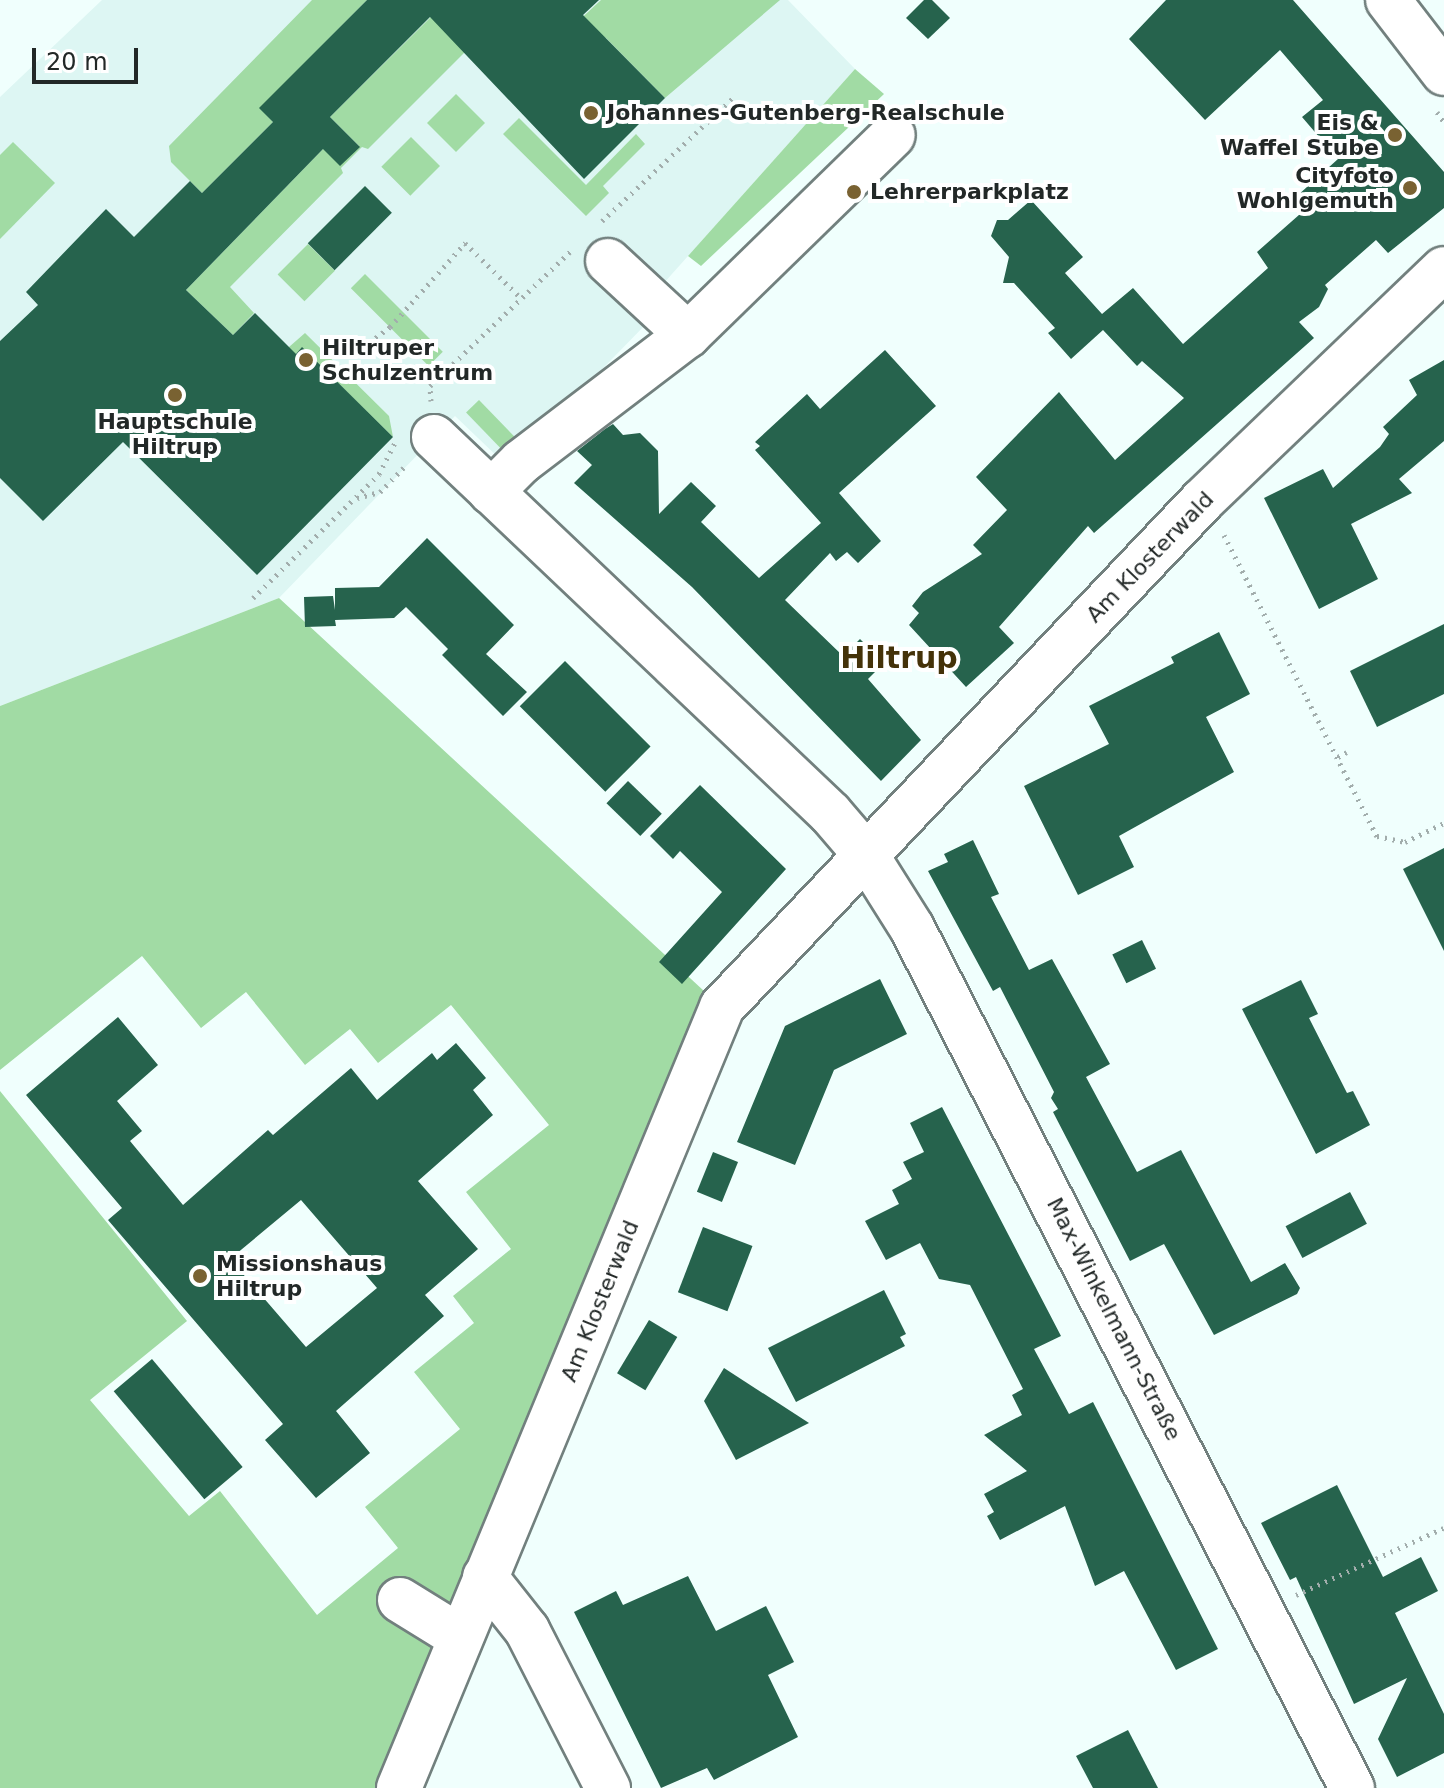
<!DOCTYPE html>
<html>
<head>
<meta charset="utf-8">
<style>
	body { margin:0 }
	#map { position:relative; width:1444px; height:1788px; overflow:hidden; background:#f0fffd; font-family:"DejaVu Sans",sans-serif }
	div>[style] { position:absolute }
	.built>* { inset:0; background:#ddf6f3 }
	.green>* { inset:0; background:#a1dba4; transform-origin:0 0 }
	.building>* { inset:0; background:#26634d; transform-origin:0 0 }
	.path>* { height:5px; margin-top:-2.5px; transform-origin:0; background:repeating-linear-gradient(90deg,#a2adac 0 2px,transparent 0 8px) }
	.roads { filter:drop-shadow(2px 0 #72807e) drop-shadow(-2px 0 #72807e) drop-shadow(0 2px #72807e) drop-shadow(0 -2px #72807e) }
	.minor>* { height:44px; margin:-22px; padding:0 22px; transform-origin:22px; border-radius:22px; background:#fff }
	.dots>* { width:22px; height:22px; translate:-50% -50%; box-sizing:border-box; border:4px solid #fff; border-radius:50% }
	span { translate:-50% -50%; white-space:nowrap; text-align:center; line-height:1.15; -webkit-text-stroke:8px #fff; paint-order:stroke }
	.poi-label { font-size:22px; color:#222827; font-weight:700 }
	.left { translate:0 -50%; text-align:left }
	.right { translate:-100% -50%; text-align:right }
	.street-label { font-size:22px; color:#222827 }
	.district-label { font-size:30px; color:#443209; font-weight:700 }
	.scale { position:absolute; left:32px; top:48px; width:106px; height:36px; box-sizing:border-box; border:4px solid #222827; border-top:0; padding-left:10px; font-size:24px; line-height:28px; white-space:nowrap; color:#222827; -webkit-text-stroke:6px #fff; paint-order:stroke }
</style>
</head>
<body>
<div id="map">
	<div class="built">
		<div style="clip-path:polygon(102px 0,788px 0,855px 69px,655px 293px,650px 320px,573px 399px,501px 460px,455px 416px,279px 598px,0 706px,0 97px)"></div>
	</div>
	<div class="green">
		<div style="clip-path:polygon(312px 0,367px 0,260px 108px,273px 122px,202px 193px,171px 162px,169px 146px)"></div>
		<div style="clip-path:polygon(601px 0,780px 0,665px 98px,606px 38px,574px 25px)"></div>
		<div style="clip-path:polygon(438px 10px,472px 45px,368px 149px,362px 147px,341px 168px,343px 173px,230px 287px,254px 313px,233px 335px,186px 290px,323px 149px,359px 146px,330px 117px)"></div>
		<div style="clip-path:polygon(855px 69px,884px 94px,701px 266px,688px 256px)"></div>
		<div style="left:456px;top:94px;width:41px;height:41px;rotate:45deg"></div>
		<div style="clip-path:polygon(519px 118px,586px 185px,636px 134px,645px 144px,603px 186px,609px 193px,586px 216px,503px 134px)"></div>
		<div style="left:411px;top:137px;width:41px;height:42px;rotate:45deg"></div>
		<div style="clip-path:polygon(13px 142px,55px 183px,0 239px,0 155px)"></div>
		<div style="left:308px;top:244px;width:38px;height:43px;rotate:45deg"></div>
		<div style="left:365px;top:274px;width:110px;height:20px;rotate:45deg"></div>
		<div style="clip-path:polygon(305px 333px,389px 416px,393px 437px,302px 348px,274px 376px,289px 347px)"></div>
		<div style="left:479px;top:400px;width:56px;height:18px;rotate:46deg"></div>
		<div style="clip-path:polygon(279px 598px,704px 991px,376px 1788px,0 1788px,0 1091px,187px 1321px,90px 1400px,189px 1516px,220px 1491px,317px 1615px,398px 1548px,365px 1507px,460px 1429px,414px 1372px,474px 1323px,453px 1296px,511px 1249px,466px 1192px,549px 1125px,451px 1005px,378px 1063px,350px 1029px,305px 1065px,246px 992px,201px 1028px,142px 956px,0 1070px,0 706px)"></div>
	</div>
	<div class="building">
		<div style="clip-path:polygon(367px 0,599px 0,583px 15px,665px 98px,584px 179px,430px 17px,330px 117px,360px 147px,340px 166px,323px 149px,186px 290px,233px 335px,255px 313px,296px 354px,302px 347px,393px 437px,257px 575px,123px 442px,43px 521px,0 478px,0 341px,38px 305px,26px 292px,106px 209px,134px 237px,190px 181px,202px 193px,273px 122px,259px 108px)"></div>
		<div style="clip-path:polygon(924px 0,932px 0,950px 18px,928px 39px,906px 18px)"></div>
		<div style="clip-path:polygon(1166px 0,1293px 0,1444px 172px,1444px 208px,1388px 253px,1376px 240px,1325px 285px,1328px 289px,1319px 307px,1299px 322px,1314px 338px,1094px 533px,1088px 526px,999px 627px,1014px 643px,966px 687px,909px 625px,919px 613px,912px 606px,923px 592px,982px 554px,973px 545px,1007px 510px,976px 477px,1059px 392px,1115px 460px,1184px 398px,1142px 361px,1137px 366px,1103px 330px,1071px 359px,1048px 333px,1055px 328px,1014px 283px,1003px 283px,1009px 257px,991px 236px,997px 220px,1008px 220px,1031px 200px,1083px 257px,1065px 273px,1102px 314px,1133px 288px,1183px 344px,1268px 268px,1257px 252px,1308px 207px,1297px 196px,1338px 159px,1302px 117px,1323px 100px,1280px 50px,1205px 120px,1129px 39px)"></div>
		<div style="left:365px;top:186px;width:38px;height:81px;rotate:45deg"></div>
		<div style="clip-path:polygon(885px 350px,936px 406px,839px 493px,881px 541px,858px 563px,847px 552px,836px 561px,830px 553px,785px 600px,843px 656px,860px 639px,884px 663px,868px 679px,921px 740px,881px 781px,692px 587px,574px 483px,592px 465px,577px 451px,605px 429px,613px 424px,623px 435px,640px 433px,658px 451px,659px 514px,691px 482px,716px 506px,701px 522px,759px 578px,821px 523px,755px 450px,760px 446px,755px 442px,807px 394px,820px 409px)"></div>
		<div style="clip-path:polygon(1444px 360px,1444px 441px,1399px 479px,1412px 493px,1351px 524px,1378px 579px,1319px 609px,1264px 498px,1323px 469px,1333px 488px,1380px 447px,1389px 434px,1383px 427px,1417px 395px,1409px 380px)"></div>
		<div style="clip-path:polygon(427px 538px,514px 625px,486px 654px,527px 692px,503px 716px,442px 655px,448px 649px,406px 607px,394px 618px,335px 620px,336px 626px,305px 627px,304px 597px,333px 596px,335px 610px,335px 588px,379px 587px)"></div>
		<div style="clip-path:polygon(1444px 624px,1444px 694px,1377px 727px,1350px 671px)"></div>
		<div style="clip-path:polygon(1219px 632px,1250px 694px,1206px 717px,1234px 772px,1119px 836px,1134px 867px,1078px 895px,1024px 786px,1109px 744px,1089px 706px,1174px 663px,1171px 657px)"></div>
		<div style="left:565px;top:661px;width:121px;height:64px;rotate:45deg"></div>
		<div style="left:628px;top:781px;width:47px;height:31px;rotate:44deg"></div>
		<div style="clip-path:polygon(700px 785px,786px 869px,682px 984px,659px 962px,722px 892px,680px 851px,673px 859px,650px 836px)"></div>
		<div style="clip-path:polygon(973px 840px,999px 894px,991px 897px,1029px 970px,1052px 959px,1110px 1064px,1086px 1077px,1137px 1172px,1181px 1150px,1251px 1282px,1285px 1263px,1300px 1288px,1297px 1294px,1214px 1335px,1164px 1244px,1130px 1261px,1053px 1112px,1058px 1109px,1051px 1098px,1054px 1092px,1000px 987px,993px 991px,928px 871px,948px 862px,944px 854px)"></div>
		<div style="clip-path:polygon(1444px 848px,1444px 951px,1403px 869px)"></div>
		<div style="left:1142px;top:940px;width:32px;height:33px;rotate:64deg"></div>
		<div style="clip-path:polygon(880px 979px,907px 1034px,834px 1070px,795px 1165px,737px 1142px,785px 1026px)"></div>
		<div style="clip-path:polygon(1301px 980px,1318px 1014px,1309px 1018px,1347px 1093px,1353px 1091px,1370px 1125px,1316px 1154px,1242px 1009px)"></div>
		<div style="clip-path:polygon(evenodd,118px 1017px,158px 1065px,117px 1101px,142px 1131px,130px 1141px,183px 1205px,268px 1130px,273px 1135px,351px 1068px,377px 1100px,432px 1053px,437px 1060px,456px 1043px,486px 1078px,473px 1090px,493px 1115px,418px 1181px,478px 1249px,425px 1295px,444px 1316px,336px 1411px,370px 1453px,316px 1498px,265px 1440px,283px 1424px,108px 1220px,122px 1208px,26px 1095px,118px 1017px,301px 1200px,377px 1288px,306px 1347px,230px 1259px,301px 1200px)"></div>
		<div style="clip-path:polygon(942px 1107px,1061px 1336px,1034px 1349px,1069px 1414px,1093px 1402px,1218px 1649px,1176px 1670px,1124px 1571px,1095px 1586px,1065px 1506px,1000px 1540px,987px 1516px,994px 1512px,984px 1494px,1027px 1471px,984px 1435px,1022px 1415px,1012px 1395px,1023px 1389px,970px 1285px,939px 1279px,920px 1243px,886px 1260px,865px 1221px,899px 1204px,892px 1190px,912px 1179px,903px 1162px,924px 1152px,910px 1123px)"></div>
		<div style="left:713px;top:1152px;width:27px;height:43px;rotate:22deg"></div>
		<div style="left:1350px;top:1192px;width:36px;height:73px;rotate:62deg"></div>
		<div style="left:703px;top:1227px;width:53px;height:70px;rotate:21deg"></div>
		<div style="clip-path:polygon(884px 1290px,906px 1334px,900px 1337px,905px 1346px,796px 1402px,768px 1348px)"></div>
		<div style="left:649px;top:1320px;width:33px;height:62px;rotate:31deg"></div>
		<div style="left:152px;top:1359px;width:141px;height:50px;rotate:50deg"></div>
		<div style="clip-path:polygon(724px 1368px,809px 1423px,736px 1460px,704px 1401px)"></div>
		<div style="clip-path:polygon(1337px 1485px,1383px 1577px,1421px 1557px,1438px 1591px,1395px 1613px,1444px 1714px,1444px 1753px,1397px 1777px,1378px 1739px,1407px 1678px,1354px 1704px,1296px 1577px,1290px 1580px,1261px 1523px)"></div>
		<div style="clip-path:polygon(688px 1576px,716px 1631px,766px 1606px,794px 1662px,768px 1675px,798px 1737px,714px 1780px,707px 1768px,661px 1788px,574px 1612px,616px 1591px,623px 1605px)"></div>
		<div style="clip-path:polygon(1128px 1730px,1158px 1788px,1093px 1788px,1076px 1756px)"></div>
	</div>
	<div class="path">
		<div style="left:1437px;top:112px;width:12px;rotate:55deg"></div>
		<div style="left:602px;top:221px;width:183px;rotate:-43.2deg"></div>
		<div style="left:350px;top:357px;width:50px;rotate:-36.9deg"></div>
		<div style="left:390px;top:327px;width:113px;rotate:-48.2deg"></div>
		<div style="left:465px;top:243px;width:78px;rotate:44.5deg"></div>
		<div style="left:431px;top:401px;width:15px;rotate:-94deg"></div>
		<div style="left:430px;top:386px;width:195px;rotate:-43.8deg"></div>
		<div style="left:357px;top:498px;width:24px;rotate:-15deg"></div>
		<div style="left:380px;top:492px;width:39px;rotate:-46deg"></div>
		<div style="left:1224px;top:535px;width:338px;rotate:63.1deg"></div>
		<div style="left:1377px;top:836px;width:29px;rotate:12deg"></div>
		<div style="left:1405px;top:842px;width:43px;rotate:-26deg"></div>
		<div style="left:253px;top:598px;width:177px;rotate:-44.5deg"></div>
		<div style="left:379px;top:474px;width:38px;rotate:-63deg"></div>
		<div style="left:1338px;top:757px;width:10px;rotate:-29deg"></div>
		<div style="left:1296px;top:1595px;width:162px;rotate:-24.4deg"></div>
	</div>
	<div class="roads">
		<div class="minor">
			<div style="left:1388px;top:0;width:92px;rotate:52.5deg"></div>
			<div style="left:608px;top:261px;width:109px;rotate:42.8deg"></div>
			<div style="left:434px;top:437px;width:546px;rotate:43.52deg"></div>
			<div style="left:830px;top:813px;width:55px;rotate:49.4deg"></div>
			<div style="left:866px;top:855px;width:86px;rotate:57.8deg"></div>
			<div style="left:912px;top:928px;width:966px;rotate:62.9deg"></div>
			<div style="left:491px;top:492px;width:42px;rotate:-45deg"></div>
			<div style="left:521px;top:462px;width:210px;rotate:-37.3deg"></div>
			<div style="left:688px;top:335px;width:286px;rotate:-44.3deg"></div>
			<div style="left:485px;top:1577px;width:68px;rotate:51.6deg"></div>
			<div style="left:527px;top:1630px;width:178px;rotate:62.9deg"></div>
			<div style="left:400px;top:1600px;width:70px;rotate:31.7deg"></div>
			<div style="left:399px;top:1788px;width:845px;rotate:-67.53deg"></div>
			<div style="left:722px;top:1007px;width:697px;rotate:-46.51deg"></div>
			<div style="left:1202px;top:501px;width:335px;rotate:-43.8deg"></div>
		</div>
	</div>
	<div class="dots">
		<div style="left:591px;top:113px;background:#796232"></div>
		<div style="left:1395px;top:135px;background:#796232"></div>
		<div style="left:1410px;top:188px;background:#796232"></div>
		<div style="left:854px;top:192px;background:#796232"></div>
		<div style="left:306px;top:360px;background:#796232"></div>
		<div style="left:175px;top:395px;background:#796232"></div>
		<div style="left:200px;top:1276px;background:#796232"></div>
	</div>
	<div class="poi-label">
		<span class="left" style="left:607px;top:113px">Johannes-Gutenberg-Realschule</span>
		<span class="right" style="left:1379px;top:135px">Eis &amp;<br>Waffel Stube</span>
		<span class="right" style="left:1394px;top:188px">Cityfoto<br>Wohlgemuth</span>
		<span class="left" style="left:870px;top:192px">Lehrerparkplatz</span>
		<span class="left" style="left:322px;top:360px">Hiltruper<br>Schulzentrum</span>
		<span style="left:175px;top:434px">Hauptschule<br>Hiltrup</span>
		<span class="left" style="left:216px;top:1276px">Missionshaus<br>Hiltrup</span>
	</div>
	<div class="street-label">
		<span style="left:1150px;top:557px;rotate:-46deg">Am Klosterwald</span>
		<span style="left:600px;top:1301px;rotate:-68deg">Am Klosterwald</span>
		<span style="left:1114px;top:1319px;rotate:63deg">Max-Winkelmann-Straße</span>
	</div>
	<div class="district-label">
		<span style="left:899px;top:658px">Hiltrup</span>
	</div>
	<div class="scale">20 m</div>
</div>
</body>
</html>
